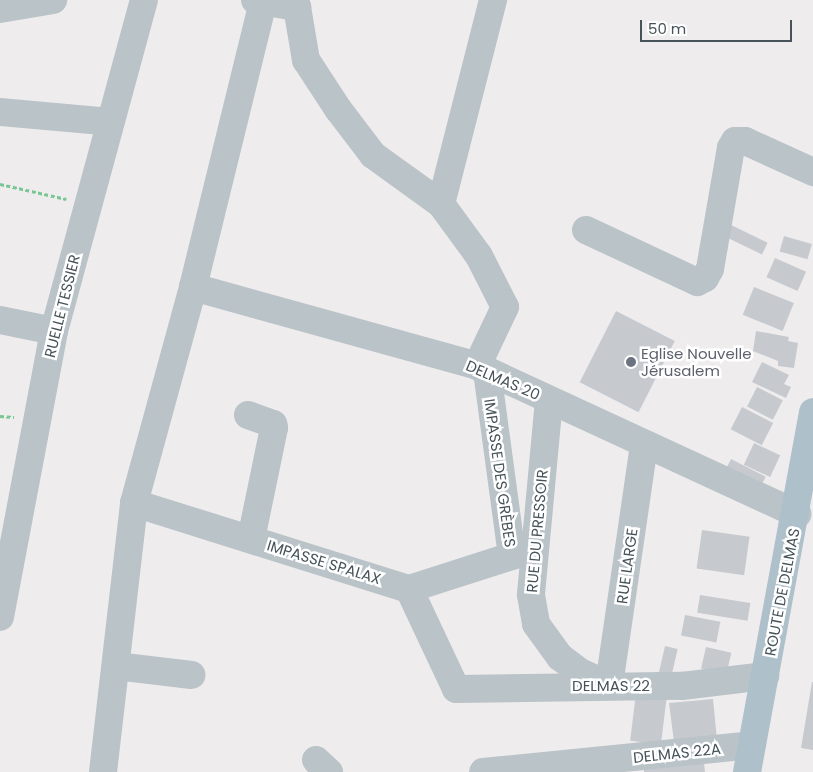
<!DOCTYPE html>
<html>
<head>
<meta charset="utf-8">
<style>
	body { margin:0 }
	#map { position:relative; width:813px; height:772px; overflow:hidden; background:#efeced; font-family:Poppins,sans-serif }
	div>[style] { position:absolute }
	.building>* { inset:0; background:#c6cace; transform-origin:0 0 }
	.path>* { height:3px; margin-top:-1.5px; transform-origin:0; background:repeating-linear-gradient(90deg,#77c693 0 4px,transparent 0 6.5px) }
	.minor>* { height:28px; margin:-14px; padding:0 14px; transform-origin:14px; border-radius:14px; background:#b9c3c8 }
	.major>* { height:28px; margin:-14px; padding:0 14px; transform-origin:14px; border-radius:14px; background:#aec0ca }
	.dots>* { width:14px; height:14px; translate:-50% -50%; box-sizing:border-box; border:2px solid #fff; border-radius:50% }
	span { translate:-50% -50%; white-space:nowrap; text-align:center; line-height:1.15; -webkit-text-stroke:5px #fff; paint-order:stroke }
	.street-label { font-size:15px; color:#465358 }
	.worship-label { font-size:15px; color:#5b616d }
	.left { translate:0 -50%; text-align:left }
	.scale { position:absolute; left:640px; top:20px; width:152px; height:22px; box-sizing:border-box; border:2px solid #465358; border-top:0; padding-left:6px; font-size:15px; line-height:18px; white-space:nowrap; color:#465358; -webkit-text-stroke:4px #fff; paint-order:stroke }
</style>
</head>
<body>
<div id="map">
	<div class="building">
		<div style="left:729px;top:224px;width:43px;height:13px;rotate:26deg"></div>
		<div style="left:784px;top:236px;width:29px;height:16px;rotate:16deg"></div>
		<div style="left:775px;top:258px;width:34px;height:21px;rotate:24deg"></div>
		<div style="left:754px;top:287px;width:43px;height:30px;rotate:22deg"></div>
		<div style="left:616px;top:311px;width:66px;height:80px;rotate:27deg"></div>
		<div style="clip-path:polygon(756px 331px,789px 337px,788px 341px,798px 343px,794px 368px,778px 366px,778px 361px,753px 351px)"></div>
		<div style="clip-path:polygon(762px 362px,789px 375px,784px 384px,791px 387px,786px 398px,752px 382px)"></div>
		<div style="left:757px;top:387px;width:29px;height:22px;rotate:27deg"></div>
		<div style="left:742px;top:407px;width:35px;height:25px;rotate:27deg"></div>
		<div style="left:754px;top:443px;width:29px;height:24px;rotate:25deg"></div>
		<div style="left:731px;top:459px;width:39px;height:21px;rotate:27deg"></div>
		<div style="left:702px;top:530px;width:48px;height:39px;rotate:8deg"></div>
		<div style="left:700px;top:595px;width:51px;height:18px;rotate:9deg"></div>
		<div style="left:685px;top:615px;width:36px;height:21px;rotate:11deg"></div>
		<div style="left:665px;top:646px;width:13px;height:35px;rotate:13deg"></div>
		<div style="left:706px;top:647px;width:26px;height:22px;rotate:13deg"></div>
		<div style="clip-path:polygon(812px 682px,813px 682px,813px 750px,801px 748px)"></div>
		<div style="left:636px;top:693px;width:31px;height:48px;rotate:7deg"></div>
		<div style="clip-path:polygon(713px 699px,717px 740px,675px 750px,669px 703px)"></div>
		<div style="clip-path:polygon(704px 763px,705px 772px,644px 772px,644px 769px)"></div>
	</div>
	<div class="path">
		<div style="left:0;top:184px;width:68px;rotate:12.8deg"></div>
		<div style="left:0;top:416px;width:14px;rotate:4deg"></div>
	</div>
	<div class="minor">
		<div style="left:255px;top:0;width:43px;rotate:9.5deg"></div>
		<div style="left:297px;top:7px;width:54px;rotate:80.4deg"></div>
		<div style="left:306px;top:60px;width:59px;rotate:56.9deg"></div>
		<div style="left:338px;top:109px;width:58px;rotate:52.7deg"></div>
		<div style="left:373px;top:155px;width:84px;rotate:35.8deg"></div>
		<div style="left:441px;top:204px;width:64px;rotate:53.8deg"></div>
		<div style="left:479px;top:256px;width:57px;rotate:63deg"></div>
		<div style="left:505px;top:307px;width:65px;rotate:115.4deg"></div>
		<div style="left:0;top:9px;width:54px;rotate:-9.6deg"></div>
		<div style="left:0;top:112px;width:111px;rotate:5.1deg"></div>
		<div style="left:441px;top:204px;width:211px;rotate:-75.7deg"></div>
		<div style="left:586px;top:230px;width:123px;rotate:25.1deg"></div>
		<div style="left:697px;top:282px;width:9px;rotate:-27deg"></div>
		<div style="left:705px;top:278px;width:10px;rotate:-61deg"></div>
		<div style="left:710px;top:269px;width:123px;rotate:-80.2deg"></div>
		<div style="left:731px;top:148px;width:8px;rotate:-60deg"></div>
		<div style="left:735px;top:141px;width:10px"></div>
		<div style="left:745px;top:141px;width:75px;rotate:24.5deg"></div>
		<div style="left:193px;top:287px;width:295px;rotate:15.5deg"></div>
		<div style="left:477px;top:366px;width:353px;rotate:24.8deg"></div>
		<div style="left:0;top:320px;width:55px;rotate:11.5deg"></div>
		<div style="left:549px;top:400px;width:196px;rotate:95.3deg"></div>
		<div style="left:531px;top:595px;width:29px;rotate:80deg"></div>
		<div style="left:536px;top:624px;width:41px;rotate:54deg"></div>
		<div style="left:560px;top:657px;width:25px;rotate:37deg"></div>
		<div style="left:580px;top:672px;width:32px;rotate:24deg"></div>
		<div style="left:609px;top:685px;width:242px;rotate:-81.7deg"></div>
		<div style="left:248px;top:415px;width:27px;rotate:20deg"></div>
		<div style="left:273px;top:424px;width:4px;rotate:76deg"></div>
		<div style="left:274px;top:428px;width:113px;rotate:101.7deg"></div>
		<div style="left:134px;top:503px;width:288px;rotate:17.4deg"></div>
		<div style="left:409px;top:589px;width:110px;rotate:64.8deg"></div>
		<div style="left:456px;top:689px;width:226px;rotate:-0.8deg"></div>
		<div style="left:682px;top:686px;width:84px;rotate:-6.9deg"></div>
		<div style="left:409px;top:589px;width:108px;rotate:-17.8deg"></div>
		<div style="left:512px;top:556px;width:187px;rotate:-97.7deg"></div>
		<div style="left:0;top:617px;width:291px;rotate:-79.3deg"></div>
		<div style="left:54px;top:331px;width:343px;rotate:-74.8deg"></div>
		<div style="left:116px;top:666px;width:76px;rotate:6.8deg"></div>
		<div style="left:316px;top:760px;width:18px;rotate:43deg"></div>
		<div style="left:103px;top:772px;width:271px;rotate:-83.4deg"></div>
		<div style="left:134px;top:503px;width:224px;rotate:-74.7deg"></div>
		<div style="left:193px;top:287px;width:294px;rotate:-76.2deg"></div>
		<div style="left:483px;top:772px;width:270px;rotate:-5.7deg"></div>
	</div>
	<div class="major">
		<div style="left:747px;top:772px;width:366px;rotate:-79.6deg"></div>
	</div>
	<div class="dots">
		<div style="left:631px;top:362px;background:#6b7280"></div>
	</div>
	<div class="street-label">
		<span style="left:62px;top:306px;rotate:-76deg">RUELLE TESSIER</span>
		<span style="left:503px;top:380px;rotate:23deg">DELMAS 20</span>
		<span style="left:500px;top:473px;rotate:82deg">IMPASSE DES GRÈBES</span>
		<span style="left:537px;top:531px;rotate:-85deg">RUE DU PRESSOIR</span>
		<span style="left:324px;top:562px;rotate:17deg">IMPASSE SPALAX</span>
		<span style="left:627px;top:566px;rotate:-82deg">RUE LARGE</span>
		<span style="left:782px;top:592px;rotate:-79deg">ROUTE DE DELMAS</span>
		<span style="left:611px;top:686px">DELMAS 22</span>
		<span style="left:677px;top:753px;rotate:-6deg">DELMAS 22A</span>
	</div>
	<div class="worship-label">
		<span class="left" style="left:641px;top:362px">Eglise Nouvelle<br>Jérusalem</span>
	</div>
	<div class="scale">50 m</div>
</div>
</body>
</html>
